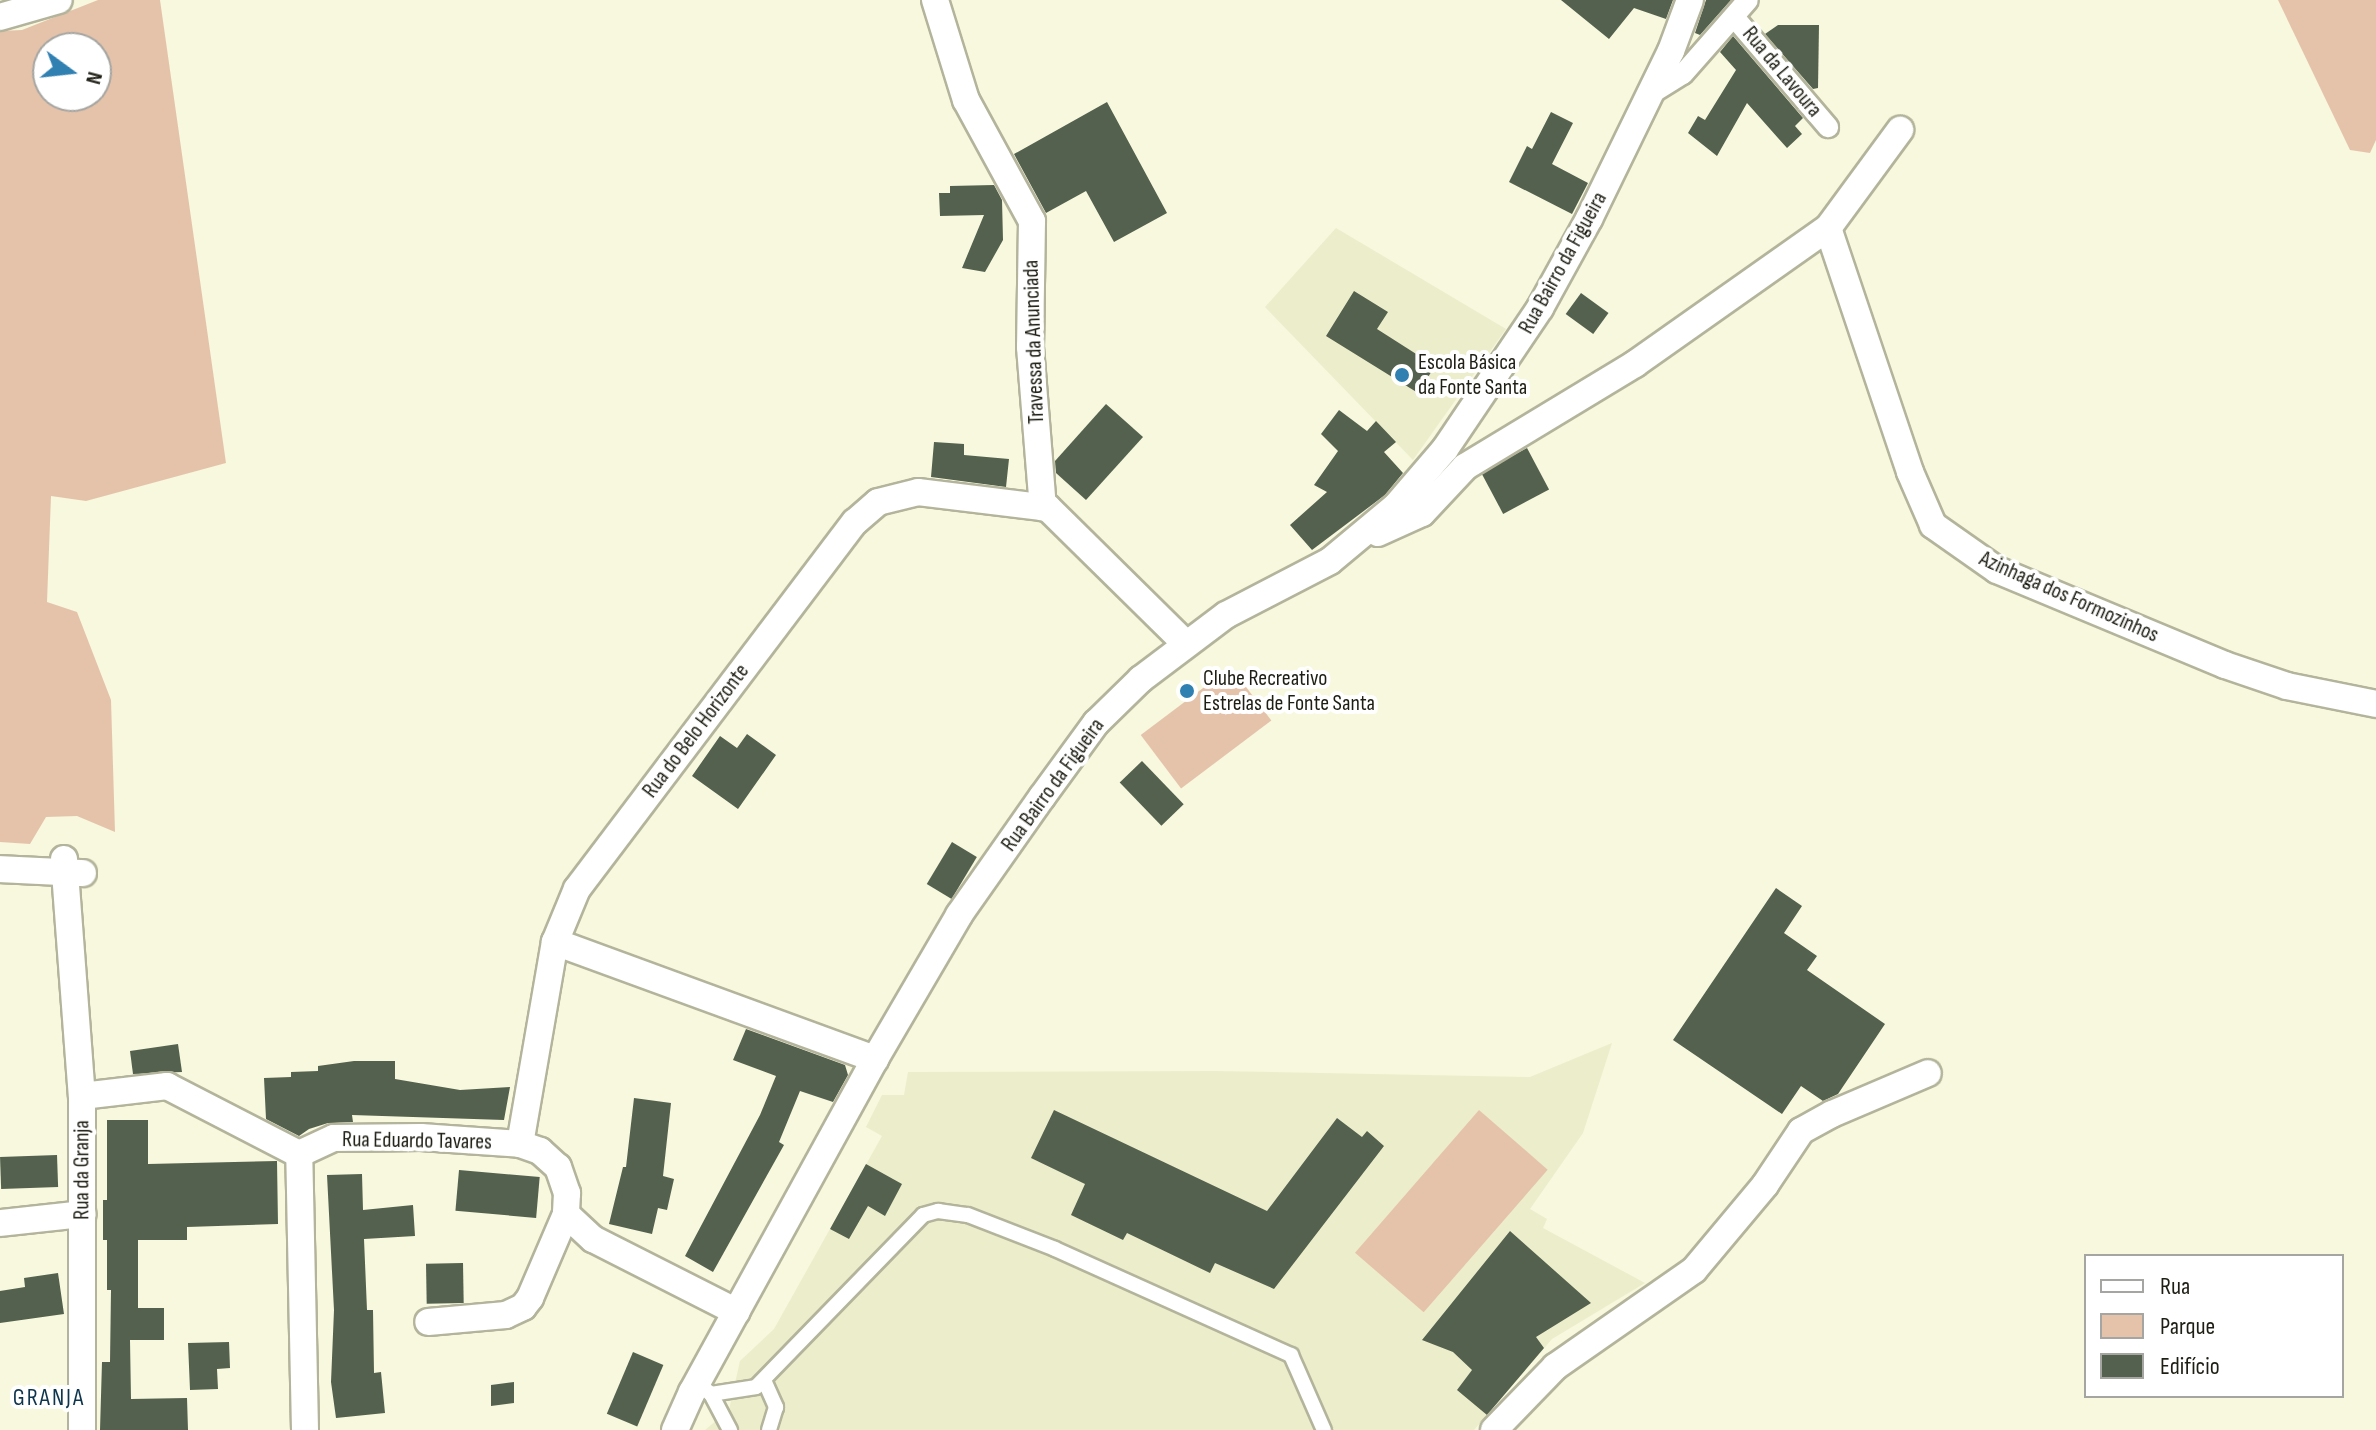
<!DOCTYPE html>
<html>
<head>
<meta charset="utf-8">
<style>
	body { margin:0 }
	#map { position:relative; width:2376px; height:1430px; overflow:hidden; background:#f7f8dd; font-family:"Sofia Sans Condensed",sans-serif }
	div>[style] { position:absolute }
	.built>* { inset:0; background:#ecedcb }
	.green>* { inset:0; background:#e5c3ab; transform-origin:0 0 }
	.building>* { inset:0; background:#54614e; transform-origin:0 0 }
	.roads { filter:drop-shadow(2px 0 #b3b49b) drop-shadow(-2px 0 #b3b49b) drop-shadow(0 2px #b3b49b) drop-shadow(0 -2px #b3b49b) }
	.service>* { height:14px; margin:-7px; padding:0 7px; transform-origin:7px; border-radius:7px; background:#fff }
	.pedestrian>* { height:20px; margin:-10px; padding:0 10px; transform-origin:10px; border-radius:10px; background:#fff }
	.minor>* { height:26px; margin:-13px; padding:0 13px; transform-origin:13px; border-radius:13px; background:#fff }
	.dots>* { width:22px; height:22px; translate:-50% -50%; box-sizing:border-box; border:4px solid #fff; border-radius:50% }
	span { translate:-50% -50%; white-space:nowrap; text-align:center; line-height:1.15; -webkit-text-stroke:8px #fff; paint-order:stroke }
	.street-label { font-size:22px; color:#1e1e14 }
	.poi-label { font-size:22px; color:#1e1e14 }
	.left { translate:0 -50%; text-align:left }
	.neighbourhood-label { font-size:24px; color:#0f354d; letter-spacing:2px }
	.legend { position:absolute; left:2084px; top:1254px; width:260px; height:144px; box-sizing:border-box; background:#fff; border:2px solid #a5a5a1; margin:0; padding:10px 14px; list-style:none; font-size:24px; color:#1e1e14 }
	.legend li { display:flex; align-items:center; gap:16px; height:40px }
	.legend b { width:40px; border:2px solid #a5a5a1 }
	.north { position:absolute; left:32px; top:32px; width:80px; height:80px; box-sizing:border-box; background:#fff; border:2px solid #a5a5a1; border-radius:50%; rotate:105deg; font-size:22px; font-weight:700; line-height:32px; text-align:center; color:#1e1e14 }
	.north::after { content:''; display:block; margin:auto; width:28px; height:36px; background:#3180b2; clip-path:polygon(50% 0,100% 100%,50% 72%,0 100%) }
</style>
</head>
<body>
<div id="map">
	<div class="built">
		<div style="clip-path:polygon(1336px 228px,1506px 329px,1413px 460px,1265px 307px)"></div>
		<div style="clip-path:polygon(1612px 1043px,1583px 1133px,1530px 1209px,1547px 1219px,1543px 1228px,1645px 1283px,1552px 1339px,1474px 1430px,705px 1430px,729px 1410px,740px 1361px,774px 1329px,882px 1136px,866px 1127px,882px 1095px,904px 1095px,908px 1072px,1215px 1071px,1530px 1077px)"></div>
	</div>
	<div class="green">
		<div style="clip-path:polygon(evenodd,98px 0,160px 0,226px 463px,86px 501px,51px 496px,47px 602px,77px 612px,111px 700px,115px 832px,77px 816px,46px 817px,30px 844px,0 842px,0 31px,22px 30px,98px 0,96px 48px,96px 96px,48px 96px,48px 48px,96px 48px)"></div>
		<div style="clip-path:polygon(2278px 0,2376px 0,2376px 140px,2370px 153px,2350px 150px)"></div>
		<div style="left:1231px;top:667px;width:67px;height:113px;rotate:53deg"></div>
		<div style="left:1479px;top:1110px;width:91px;height:189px;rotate:41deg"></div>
	</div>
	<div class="building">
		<div style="clip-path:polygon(1561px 0,1673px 0,1666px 19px,1634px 8px,1609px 39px)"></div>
		<div style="clip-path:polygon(1706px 0,1731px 0,1700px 35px,1695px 33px)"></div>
		<div style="clip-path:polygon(1778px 25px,1819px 25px,1818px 88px,1813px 89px,1765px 34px)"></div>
		<div style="clip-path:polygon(1733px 36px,1803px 118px,1795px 126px,1802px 134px,1787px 148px,1747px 103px,1717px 156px,1688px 133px,1698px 116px,1705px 120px,1736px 70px,1720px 52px)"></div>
		<div style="clip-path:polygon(1107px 102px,1167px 213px,1114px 242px,1086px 191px,1046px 213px,1014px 154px)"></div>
		<div style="clip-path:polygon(1551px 112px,1573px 123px,1552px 164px,1588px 183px,1572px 214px,1509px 182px,1527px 146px,1532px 149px)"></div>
		<div style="clip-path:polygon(994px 185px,1002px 200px,1003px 240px,985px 272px,962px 268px,984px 215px,940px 216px,939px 193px,950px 193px,950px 186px)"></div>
		<div style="clip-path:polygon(1354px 291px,1388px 312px,1377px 329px,1435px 366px,1418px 393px,1326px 336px)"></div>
		<div style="left:1581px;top:293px;width:34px;height:26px;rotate:36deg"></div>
		<div style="clip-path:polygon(1106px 404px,1143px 437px,1086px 500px,1056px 473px,1055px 461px)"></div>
		<div style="clip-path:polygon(1339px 410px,1367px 431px,1376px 421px,1396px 442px,1384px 452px,1403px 473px,1385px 495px,1312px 550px,1290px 525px,1327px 492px,1314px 485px,1338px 451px,1321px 434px)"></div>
		<div style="clip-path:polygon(934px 442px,964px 444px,964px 455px,1009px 459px,1006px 487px,931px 477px)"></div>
		<div style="left:1527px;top:448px;width:47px;height:52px;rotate:62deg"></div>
		<div style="clip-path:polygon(747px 734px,776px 755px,738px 809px,692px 776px,720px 736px,737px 748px)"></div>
		<div style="left:1142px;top:761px;width:60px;height:31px;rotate:46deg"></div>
		<div style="left:952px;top:842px;width:29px;height:49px;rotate:31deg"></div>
		<div style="clip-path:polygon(1776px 888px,1802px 906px,1784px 933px,1817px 956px,1807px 970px,1885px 1024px,1838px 1094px,1823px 1101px,1801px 1086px,1782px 1114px,1673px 1040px)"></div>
		<div style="clip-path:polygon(746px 1029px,845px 1065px,848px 1075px,833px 1102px,800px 1091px,779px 1142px,784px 1145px,713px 1272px,685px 1256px,760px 1115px,776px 1076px,733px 1060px)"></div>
		<div style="clip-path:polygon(178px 1044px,182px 1072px,133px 1074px,130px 1051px)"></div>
		<div style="clip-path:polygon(354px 1061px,395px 1061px,395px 1079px,460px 1090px,510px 1087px,504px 1120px,352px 1115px,353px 1122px,328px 1123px,309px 1129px,299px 1136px,266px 1119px,264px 1078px,291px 1077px,291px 1072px,318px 1071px,318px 1066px)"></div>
		<div style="clip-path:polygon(634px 1098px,671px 1103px,663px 1176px,674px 1179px,667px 1210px,658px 1208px,652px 1234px,609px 1224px,623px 1167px,626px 1167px)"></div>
		<div style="clip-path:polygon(1054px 1110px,1267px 1211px,1337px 1118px,1362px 1137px,1367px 1131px,1384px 1146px,1274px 1289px,1215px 1263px,1210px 1273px,1127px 1233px,1123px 1240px,1071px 1215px,1085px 1184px,1031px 1158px)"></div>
		<div style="clip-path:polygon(107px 1120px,148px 1120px,148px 1164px,277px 1161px,278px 1224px,187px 1227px,187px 1240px,138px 1240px,138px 1308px,164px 1308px,164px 1340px,130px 1340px,131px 1399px,187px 1398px,188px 1430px,100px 1430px,102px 1362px,110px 1362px,111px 1290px,107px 1290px,107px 1240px,103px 1240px,103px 1200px,107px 1200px)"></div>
		<div style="left:57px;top:1155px;width:32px;height:57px;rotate:88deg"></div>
		<div style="clip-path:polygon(866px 1164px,902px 1184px,885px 1216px,868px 1206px,849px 1239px,830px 1229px)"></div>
		<div style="left:459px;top:1170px;width:81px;height:41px;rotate:5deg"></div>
		<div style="clip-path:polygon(362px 1174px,363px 1210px,413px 1205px,415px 1236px,364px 1239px,367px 1310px,373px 1310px,374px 1373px,381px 1372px,385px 1413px,336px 1418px,331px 1382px,334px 1310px,327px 1175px)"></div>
		<div style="clip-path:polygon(1510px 1231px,1591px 1303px,1536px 1337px,1544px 1348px,1487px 1415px,1457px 1390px,1472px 1370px,1453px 1352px,1422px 1340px)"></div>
		<div style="left:463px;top:1263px;width:40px;height:37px;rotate:89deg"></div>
		<div style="clip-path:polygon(58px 1273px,64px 1314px,0 1323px,0 1291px,25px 1287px,24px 1278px)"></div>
		<div style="clip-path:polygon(229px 1342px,230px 1368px,217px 1369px,218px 1389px,190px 1390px,188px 1343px)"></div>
		<div style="left:633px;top:1352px;width:33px;height:67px;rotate:23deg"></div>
		<div style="clip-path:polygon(514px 1382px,514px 1403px,491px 1406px,491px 1385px)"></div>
	</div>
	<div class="roads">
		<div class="service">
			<div style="left:764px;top:1380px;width:30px;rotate:66deg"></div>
			<div style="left:776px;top:1407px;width:24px;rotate:107deg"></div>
			<div style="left:706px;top:1390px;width:6px;rotate:39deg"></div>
			<div style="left:711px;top:1394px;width:41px;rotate:62.2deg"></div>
			<div style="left:711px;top:1394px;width:46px;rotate:-8.8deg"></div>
			<div style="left:756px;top:1387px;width:240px;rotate:-45.8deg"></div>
			<div style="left:923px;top:1215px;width:16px;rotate:-15deg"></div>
			<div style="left:938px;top:1211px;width:30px;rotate:8deg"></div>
			<div style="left:968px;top:1215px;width:93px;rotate:21.3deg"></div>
			<div style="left:1055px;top:1249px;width:259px;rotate:24.2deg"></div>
			<div style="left:1291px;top:1355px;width:82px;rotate:66.3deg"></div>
		</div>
		<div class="pedestrian">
			<div style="left:1734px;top:17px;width:145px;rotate:49.5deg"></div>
			<div style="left:1652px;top:93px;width:36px;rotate:-32deg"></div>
			<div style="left:1683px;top:74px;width:98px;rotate:-48.7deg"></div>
		</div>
		<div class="minor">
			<div style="left:935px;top:0;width:105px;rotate:72.8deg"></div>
			<div style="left:966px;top:100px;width:138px;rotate:61.4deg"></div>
			<div style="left:1032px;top:221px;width:126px;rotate:90.9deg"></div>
			<div style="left:1030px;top:347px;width:161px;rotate:85.4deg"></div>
			<div style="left:0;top:17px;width:61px;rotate:-16.1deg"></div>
			<div style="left:1828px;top:228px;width:257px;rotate:71.4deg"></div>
			<div style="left:1910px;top:472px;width:58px;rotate:66.5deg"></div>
			<div style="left:1933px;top:525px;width:78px;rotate:35.1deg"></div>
			<div style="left:1997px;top:570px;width:247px;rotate:22.6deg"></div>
			<div style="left:2225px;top:665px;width:65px;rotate:18.7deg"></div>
			<div style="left:2287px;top:686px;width:91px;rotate:11.4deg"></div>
			<div style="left:1378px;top:533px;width:48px;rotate:-24.4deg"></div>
			<div style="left:1422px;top:513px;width:63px;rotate:-46.9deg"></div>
			<div style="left:1465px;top:467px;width:199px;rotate:-31.2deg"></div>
			<div style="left:1635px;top:364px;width:236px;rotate:-35.2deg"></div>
			<div style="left:1828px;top:228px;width:122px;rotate:-53.7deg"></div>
			<div style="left:64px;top:859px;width:238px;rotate:85.7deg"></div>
			<div style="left:82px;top:1096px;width:334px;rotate:90deg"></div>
			<div style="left:0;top:869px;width:83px;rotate:2.8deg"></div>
			<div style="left:555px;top:942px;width:341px;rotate:20.1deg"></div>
			<div style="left:82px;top:1096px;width:86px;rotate:-6.7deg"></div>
			<div style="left:167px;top:1086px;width:148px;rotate:27.3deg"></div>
			<div style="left:520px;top:1144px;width:205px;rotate:-80.2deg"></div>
			<div style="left:555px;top:942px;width:57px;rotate:-67.5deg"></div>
			<div style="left:577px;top:889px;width:460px;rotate:-52.9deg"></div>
			<div style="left:855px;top:522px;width:30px;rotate:-41deg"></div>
			<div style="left:878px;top:502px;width:41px;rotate:-14deg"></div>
			<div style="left:918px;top:492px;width:131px;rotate:7deg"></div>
			<div style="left:1048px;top:508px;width:194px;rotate:44.6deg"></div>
			<div style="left:566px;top:1214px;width:37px;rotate:43deg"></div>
			<div style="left:593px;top:1239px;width:161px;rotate:26.9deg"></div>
			<div style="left:0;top:1223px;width:83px;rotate:-6.2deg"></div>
			<div style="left:305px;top:1430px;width:276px;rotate:-91.2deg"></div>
			<div style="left:299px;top:1154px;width:38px;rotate:-25deg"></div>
			<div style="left:334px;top:1138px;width:87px;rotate:-0.7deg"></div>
			<div style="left:421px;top:1137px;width:99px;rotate:4deg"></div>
			<div style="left:520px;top:1144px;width:21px;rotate:19deg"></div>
			<div style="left:540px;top:1151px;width:24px;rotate:42deg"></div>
			<div style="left:558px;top:1167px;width:28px;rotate:71deg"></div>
			<div style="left:567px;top:1193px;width:21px;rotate:93deg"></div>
			<div style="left:566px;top:1214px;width:91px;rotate:113.2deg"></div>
			<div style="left:530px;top:1298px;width:11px;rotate:128deg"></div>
			<div style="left:523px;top:1307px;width:19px;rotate:155deg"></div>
			<div style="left:506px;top:1315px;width:78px;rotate:174.9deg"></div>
			<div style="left:675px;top:1430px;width:42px;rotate:-65.9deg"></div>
			<div style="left:692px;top:1392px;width:380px;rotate:-61.2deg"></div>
			<div style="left:875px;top:1059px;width:167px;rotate:-59.7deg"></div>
			<div style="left:959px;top:915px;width:144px;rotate:-54.9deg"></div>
			<div style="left:1042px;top:797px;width:92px;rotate:-53.9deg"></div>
			<div style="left:1096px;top:723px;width:63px;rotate:-44.4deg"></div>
			<div style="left:1141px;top:679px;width:106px;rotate:-37deg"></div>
			<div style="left:1226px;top:615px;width:117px;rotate:-27.4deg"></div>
			<div style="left:1330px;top:561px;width:86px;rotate:-39.8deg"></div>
			<div style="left:1396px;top:506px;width:75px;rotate:-49.3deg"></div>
			<div style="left:1445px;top:449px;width:170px;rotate:-56deg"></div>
			<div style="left:1540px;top:308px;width:102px;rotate:-61.2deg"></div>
			<div style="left:1589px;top:219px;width:187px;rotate:-64deg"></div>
			<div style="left:1671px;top:51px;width:54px;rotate:-69.6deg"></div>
			<div style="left:1494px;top:1430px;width:88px;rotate:-45.9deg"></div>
			<div style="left:1555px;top:1367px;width:169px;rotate:-34.9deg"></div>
			<div style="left:1694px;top:1270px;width:111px;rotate:-50.1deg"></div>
			<div style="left:1765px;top:1185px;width:65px;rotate:-56.3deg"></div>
			<div style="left:1801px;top:1131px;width:35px;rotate:-29deg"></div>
			<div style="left:1832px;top:1114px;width:104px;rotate:-23.1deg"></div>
		</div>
	</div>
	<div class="dots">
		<div style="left:1402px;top:375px;background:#3180b2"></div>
		<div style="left:1187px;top:691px;background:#3180b2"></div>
	</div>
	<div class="street-label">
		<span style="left:1782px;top:72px;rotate:50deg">Rua da Lavoura</span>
		<span style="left:1563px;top:263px;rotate:-61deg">Rua Bairro da Figueira</span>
		<span style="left:1034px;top:342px;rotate:-92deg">Travessa da Anunciada</span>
		<span style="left:2069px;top:597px;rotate:24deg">Azinhaga dos Formozinhos</span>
		<span style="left:696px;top:731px;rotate:-53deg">Rua do Belo Horizonte</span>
		<span style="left:1053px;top:785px;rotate:-54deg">Rua Bairro da Figueira</span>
		<span style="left:417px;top:1141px;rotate:1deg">Rua Eduardo Tavares</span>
		<span style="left:82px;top:1170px;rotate:-90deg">Rua da Granja</span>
	</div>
	<div class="poi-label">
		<span class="left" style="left:1418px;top:375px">Escola Básica<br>da Fonte Santa</span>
		<span class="left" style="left:1203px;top:691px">Clube Recreativo<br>Estrelas de Fonte Santa</span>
	</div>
	<div class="neighbourhood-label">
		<span style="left:49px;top:1398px">GRANJA</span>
	</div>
	<ul class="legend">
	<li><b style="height:10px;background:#fff"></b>Rua</li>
	<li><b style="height:22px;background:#e5c3ab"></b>Parque</li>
	<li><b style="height:22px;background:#54614e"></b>Edifício</li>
	</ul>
	<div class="north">N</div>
</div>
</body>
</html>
